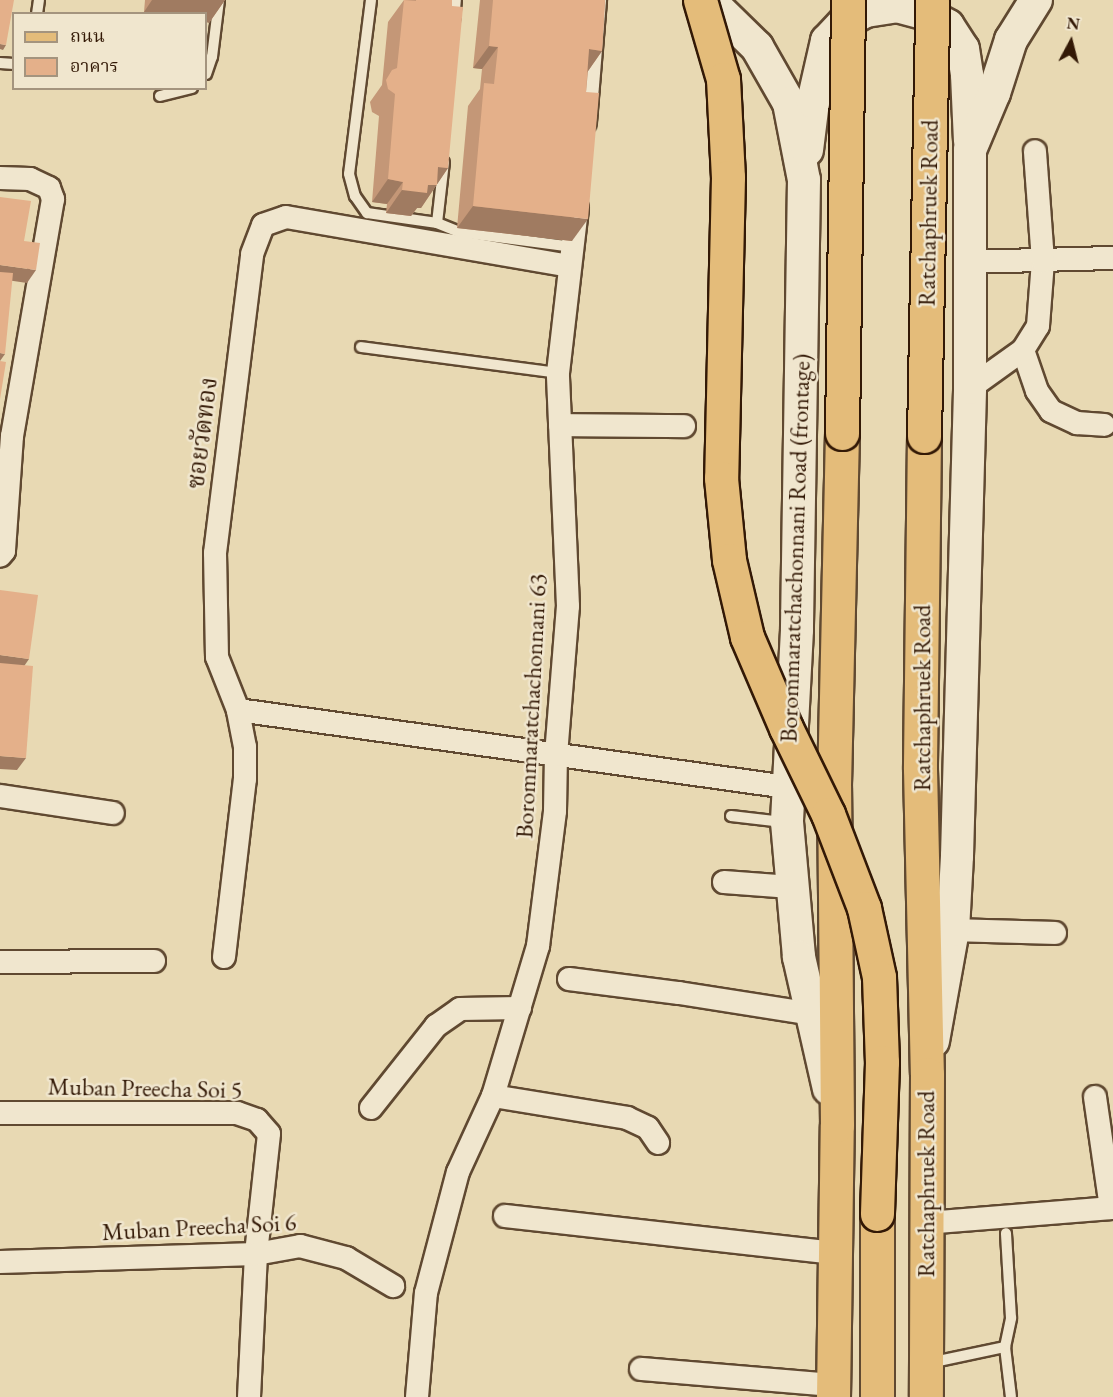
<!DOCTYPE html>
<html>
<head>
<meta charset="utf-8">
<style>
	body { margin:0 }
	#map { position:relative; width:1113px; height:1397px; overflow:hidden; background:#e8d9b3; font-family:"EB Garamond","Noto Serif Thai",serif }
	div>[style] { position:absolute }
	.roads { filter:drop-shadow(2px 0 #604931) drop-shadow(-2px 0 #604931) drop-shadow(0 2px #604931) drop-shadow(0 -2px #604931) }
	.lane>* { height:10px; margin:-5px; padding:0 5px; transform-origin:5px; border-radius:5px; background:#f0e6ce }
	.street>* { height:22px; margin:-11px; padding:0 11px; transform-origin:11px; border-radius:11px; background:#f0e6ce }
	.secondary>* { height:32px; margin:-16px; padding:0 16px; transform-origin:16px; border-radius:16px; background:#f0e6ce }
	.primary>* { height:33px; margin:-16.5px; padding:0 16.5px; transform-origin:16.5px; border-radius:16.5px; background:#e4bc7a }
	.bridges { filter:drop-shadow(2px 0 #331906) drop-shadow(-2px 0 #331906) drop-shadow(0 2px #331906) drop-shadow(0 -2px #331906) }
	.primary-bridge>* { height:33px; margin:-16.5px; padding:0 16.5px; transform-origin:16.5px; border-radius:16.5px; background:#e4bc7a }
	.wall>* { inset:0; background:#c49777 }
	.shaded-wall>* { inset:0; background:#a07b61 }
	.building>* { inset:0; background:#e4b08a }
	span { translate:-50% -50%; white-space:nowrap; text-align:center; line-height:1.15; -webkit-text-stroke:5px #f0e6ce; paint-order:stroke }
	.street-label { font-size:24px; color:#331906 }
	.legend { position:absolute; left:12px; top:12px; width:195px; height:78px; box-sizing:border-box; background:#f0e6ce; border:2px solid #a4947e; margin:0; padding:8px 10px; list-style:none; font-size:18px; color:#331906 }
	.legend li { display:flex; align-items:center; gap:12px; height:30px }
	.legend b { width:30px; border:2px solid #a4947e }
	.north { position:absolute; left:1041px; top:12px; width:60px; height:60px; -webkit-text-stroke:4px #f0e6ce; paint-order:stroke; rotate:7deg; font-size:16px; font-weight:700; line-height:24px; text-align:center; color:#331906 }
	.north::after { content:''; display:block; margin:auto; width:21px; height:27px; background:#331906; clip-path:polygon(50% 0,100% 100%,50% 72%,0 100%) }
</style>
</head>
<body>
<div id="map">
	<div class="roads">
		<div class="lane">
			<div style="left:371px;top:0;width:175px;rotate:97.2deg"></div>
			<div style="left:349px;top:174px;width:23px;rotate:75deg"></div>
			<div style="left:355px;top:196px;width:21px;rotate:55deg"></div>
			<div style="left:367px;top:213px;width:71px;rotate:8.1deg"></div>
			<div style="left:437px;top:223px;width:24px;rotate:22deg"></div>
			<div style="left:459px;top:232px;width:115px;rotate:7.5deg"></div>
			<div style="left:37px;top:14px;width:14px;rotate:-82deg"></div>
			<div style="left:454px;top:21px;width:21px;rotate:-85deg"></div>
			<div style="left:0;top:63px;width:14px;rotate:4deg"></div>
			<div style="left:206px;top:74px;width:18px;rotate:-71deg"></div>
			<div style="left:212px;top:57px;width:57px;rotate:-83deg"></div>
			<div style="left:160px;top:96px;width:33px;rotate:-14deg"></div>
			<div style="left:437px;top:223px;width:61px;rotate:-83.5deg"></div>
			<div style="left:361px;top:347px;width:199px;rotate:7.5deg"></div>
			<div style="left:731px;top:816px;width:52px;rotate:6.6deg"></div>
			<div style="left:1005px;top:1347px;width:50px;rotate:83.2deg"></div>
			<div style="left:929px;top:1363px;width:78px;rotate:-11.9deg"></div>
			<div style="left:1005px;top:1347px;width:30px;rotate:-78deg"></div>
			<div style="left:1011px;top:1318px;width:85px;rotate:-93.4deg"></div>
		</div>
		<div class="street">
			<div style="left:585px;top:122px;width:122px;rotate:-85.3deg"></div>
			<div style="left:0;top:178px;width:30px;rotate:2deg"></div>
			<div style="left:30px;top:179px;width:21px;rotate:25deg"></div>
			<div style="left:49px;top:188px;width:12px;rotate:70deg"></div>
			<div style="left:53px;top:199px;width:241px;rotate:99.8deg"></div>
			<div style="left:12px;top:436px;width:115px;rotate:94deg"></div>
			<div style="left:4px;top:551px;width:6px;rotate:129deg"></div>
			<div style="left:968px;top:262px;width:145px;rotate:-1.6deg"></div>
			<div style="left:1023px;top:350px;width:43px;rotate:71.1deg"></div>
			<div style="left:1037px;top:391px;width:24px;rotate:55deg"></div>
			<div style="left:1051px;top:411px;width:29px;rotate:25deg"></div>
			<div style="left:1077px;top:423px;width:27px;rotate:4deg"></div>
			<div style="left:970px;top:388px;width:65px;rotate:-35.6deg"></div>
			<div style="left:1023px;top:350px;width:28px;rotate:-58deg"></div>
			<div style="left:1038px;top:326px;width:65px;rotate:-85.6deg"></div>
			<div style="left:1043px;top:261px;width:110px;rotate:-94.2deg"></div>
			<div style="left:560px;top:425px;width:124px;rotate:0.5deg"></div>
			<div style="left:238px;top:710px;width:554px;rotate:7.98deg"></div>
			<div style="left:0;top:796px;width:114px;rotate:8.6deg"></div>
			<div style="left:724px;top:882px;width:67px;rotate:4.3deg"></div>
			<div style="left:953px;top:930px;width:102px;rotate:1.7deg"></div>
			<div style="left:224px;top:957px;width:179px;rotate:-83.3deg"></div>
			<div style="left:245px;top:779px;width:32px;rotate:-90deg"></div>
			<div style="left:245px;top:747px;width:38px;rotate:-101deg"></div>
			<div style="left:238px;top:710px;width:57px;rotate:-111.6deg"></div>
			<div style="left:217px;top:657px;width:104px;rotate:-91.1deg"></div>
			<div style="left:215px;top:553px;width:301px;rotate:-82.9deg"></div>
			<div style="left:252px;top:254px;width:31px;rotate:-69deg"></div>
			<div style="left:263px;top:225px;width:24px;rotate:-19deg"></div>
			<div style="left:286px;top:217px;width:288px;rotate:9.8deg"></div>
			<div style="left:0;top:962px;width:154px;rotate:-0.4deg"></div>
			<div style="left:569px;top:979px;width:111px;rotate:7.3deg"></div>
			<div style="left:679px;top:993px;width:136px;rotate:8.9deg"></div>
			<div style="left:493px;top:1096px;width:136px;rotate:9.3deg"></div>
			<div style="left:627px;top:1118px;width:23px;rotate:25deg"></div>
			<div style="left:648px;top:1128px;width:18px;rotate:56deg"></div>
			<div style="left:1095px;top:1097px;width:112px;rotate:81.8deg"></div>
			<div style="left:371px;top:1108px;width:105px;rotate:-51.6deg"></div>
			<div style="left:436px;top:1026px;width:29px;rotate:-35deg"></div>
			<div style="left:460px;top:1009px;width:60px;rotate:-1deg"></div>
			<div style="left:0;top:1113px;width:237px"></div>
			<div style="left:237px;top:1113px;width:21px;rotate:19deg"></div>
			<div style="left:257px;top:1120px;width:18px;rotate:49deg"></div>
			<div style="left:269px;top:1134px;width:121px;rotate:96.2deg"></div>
			<div style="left:256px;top:1254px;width:143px;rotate:92.8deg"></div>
			<div style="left:505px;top:1216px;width:332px;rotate:6.4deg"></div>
			<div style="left:926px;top:1223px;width:188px;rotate:-4.6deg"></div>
			<div style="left:0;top:1262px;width:256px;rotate:-1.8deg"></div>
			<div style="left:256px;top:1254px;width:45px;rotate:-10.3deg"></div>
			<div style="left:300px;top:1246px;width:48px;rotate:14.6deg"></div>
			<div style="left:346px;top:1258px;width:55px;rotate:30.8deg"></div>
			<div style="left:641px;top:1369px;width:193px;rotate:4.8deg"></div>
			<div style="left:417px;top:1397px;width:104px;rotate:-85.1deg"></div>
			<div style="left:426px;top:1293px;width:125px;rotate:-75.2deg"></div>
			<div style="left:458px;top:1172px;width:84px;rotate:-65.3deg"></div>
			<div style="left:493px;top:1096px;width:157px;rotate:-73.3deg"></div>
			<div style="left:538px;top:946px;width:136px;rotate:-82.8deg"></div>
			<div style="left:555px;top:811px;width:56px;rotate:-89deg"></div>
			<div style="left:556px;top:755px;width:149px;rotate:-85.4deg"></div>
			<div style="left:568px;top:606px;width:233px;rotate:-92.5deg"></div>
			<div style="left:558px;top:373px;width:166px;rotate:-83.4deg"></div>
		</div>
		<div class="secondary">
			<div style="left:704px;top:0;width:13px;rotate:29deg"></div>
			<div style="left:715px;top:6px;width:59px;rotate:44.3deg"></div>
			<div style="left:757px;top:47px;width:64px;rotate:60.3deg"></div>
			<div style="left:789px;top:103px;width:78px;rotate:79deg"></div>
			<div style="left:804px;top:180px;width:450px;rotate:90.9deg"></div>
			<div style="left:797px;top:630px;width:192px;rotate:93deg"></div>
			<div style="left:787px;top:822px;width:136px;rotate:84.9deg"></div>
			<div style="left:799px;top:957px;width:135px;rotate:77.2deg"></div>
			<div style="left:807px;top:150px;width:48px;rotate:-82.9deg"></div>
			<div style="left:813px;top:102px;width:63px;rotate:-77.1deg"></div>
			<div style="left:827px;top:41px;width:25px;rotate:-47deg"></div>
			<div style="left:844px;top:23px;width:25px;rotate:-29deg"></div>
			<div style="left:866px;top:11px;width:31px;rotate:-9deg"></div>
			<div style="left:897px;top:6px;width:28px;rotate:15deg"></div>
			<div style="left:924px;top:13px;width:27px;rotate:28deg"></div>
			<div style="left:948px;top:26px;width:27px;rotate:57deg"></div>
			<div style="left:963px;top:49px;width:26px;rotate:81deg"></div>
			<div style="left:967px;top:75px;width:66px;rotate:87.4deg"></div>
			<div style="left:933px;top:1041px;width:113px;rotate:-79.8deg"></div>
			<div style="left:953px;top:930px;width:74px;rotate:-86.9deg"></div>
			<div style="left:957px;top:856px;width:468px;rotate:-88.4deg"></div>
			<div style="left:970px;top:388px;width:238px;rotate:-90deg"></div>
			<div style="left:970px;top:150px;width:62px;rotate:-67.2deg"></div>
			<div style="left:994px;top:93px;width:56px;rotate:-72.2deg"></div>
			<div style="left:1011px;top:40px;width:47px;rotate:-58deg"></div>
		</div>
		<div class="primary">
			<div style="left:924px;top:436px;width:333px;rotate:90.7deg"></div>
			<div style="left:920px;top:769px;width:305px;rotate:88.7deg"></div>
			<div style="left:927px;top:1074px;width:323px;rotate:90.2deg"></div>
			<div style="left:833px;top:1397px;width:272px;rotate:-89.2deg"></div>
			<div style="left:837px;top:1125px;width:340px;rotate:-90.5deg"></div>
			<div style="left:834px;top:785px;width:352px;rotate:-88.7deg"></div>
			<div style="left:877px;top:1397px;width:183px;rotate:-90deg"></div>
		</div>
	</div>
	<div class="bridges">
		<div class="primary-bridge">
			<div style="left:700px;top:0;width:82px;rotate:73.8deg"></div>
			<div style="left:723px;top:79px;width:98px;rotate:87.1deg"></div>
			<div style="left:728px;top:177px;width:301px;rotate:91.3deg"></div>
			<div style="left:721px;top:478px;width:82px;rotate:84.4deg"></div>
			<div style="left:729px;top:560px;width:79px;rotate:76.8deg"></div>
			<div style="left:747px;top:637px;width:99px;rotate:66.8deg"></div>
			<div style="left:786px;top:728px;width:96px;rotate:64deg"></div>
			<div style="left:828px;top:814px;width:101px;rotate:69deg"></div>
			<div style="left:864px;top:908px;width:71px;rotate:77.7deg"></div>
			<div style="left:879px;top:977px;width:85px;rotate:88deg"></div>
			<div style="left:882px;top:1062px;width:152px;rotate:91.9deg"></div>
			<div style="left:842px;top:433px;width:433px;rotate:-89.2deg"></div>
			<div style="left:924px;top:436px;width:436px;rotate:-88.9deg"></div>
		</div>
	</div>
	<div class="wall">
		<div style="clip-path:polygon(145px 0,225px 0,209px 23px,206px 14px,155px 14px,144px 12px)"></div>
		<div style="clip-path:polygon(404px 0,452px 0,448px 168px,421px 208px,417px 208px,411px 216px,386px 213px,387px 204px,372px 202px,379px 116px,372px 112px,370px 102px,382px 85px,388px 22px)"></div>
		<div style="clip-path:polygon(480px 0,605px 0,602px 51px,588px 71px,572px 241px,457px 228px,468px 106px,480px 89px,482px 69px,473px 68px)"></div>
	</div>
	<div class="shaded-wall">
		<div style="clip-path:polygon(152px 0,225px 0,209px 23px,206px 22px,206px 14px,155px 14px,144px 12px)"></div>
		<div style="clip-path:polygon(0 44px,6px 45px,3px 50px,0 49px)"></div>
		<div style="clip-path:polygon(489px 46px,498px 47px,482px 69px,473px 68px)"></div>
		<div style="clip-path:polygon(589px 49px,602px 51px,586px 74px)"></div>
		<div style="clip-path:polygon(438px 167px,448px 168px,421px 208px,417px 208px,411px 216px,386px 213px,402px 190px)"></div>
		<div style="clip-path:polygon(388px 179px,403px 182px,387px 204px,372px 202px)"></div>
		<div style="clip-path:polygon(473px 206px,588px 219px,572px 241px,457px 228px)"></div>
		<div style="clip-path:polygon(0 265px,36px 270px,27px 283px,0 279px)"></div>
		<div style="clip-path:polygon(0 353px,5px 354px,0 361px)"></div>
		<div style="clip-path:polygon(0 655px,29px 659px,20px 672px,0 669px)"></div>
		<div style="clip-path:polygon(0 756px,26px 758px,17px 770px,0 769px)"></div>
	</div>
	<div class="building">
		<div style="clip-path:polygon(0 0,14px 0,6px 45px,0 44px)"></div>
		<div style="clip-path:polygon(404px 0,416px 1px,416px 0,452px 0,452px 6px,463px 7px,448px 168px,438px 167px,437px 185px,428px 185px,427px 193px,402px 190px,403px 182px,388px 179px,395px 94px,388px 89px,386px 80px,392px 70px,397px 68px)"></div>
		<div style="clip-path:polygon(493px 0,605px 0,602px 51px,589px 49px,586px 92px,599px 93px,588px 219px,473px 206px,484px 83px,494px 84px,498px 47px,489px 46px)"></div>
		<div style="clip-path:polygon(0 197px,31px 201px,24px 241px,40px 243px,36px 270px,0 265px)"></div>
		<div style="clip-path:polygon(0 272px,13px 273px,5px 354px,0 353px)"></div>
		<div style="clip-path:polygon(0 361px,6px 362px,0 399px)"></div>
		<div style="clip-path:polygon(0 590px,38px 595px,29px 659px,0 655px)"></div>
		<div style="clip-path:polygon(0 663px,33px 666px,26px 758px,0 756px)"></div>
	</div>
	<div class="street-label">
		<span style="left:928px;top:213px;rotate:-89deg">Ratchaphruek Road</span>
		<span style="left:202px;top:433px;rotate:-83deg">ซอยวัดทอง</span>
		<span style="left:795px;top:548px;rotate:-88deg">Borommaratchachonnani Road (frontage)</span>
		<span style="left:922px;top:698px;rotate:-90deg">Ratchaphruek Road</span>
		<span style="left:531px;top:706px;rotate:-87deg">Borommaratchachonnani 63</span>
		<span style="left:145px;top:1088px;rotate:1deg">Muban Preecha Soi 5</span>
		<span style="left:926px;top:1184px;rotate:-90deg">Ratchaphruek Road</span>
		<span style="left:199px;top:1227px;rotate:-3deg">Muban Preecha Soi 6</span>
	</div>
	<ul class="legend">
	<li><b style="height:8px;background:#e4bc7a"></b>ถนน</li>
	<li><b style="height:16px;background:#e4b08a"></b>อาคาร</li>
	</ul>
	<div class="north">N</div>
</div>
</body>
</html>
